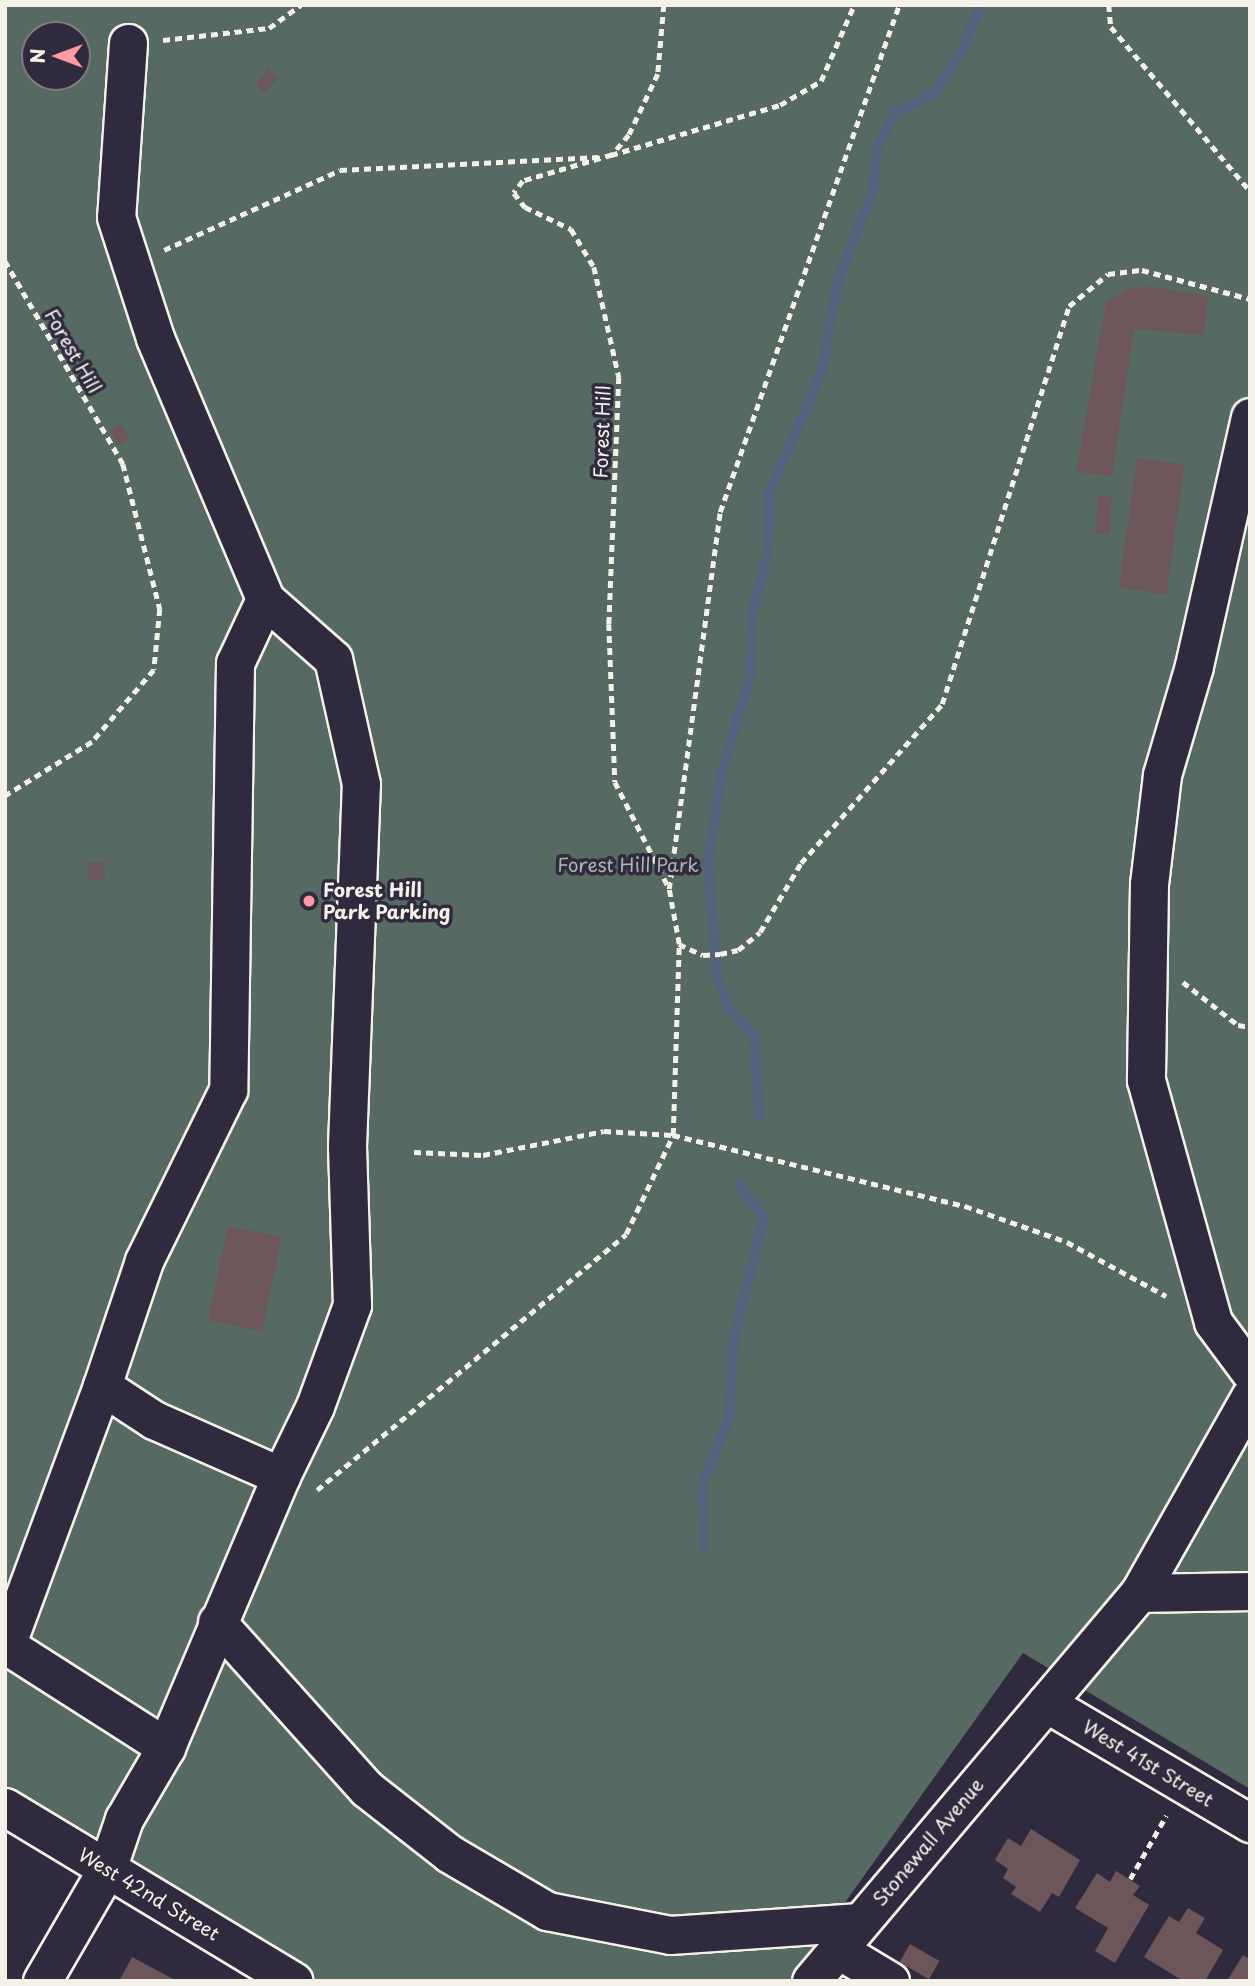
<!DOCTYPE html>
<html>
<head>
<meta charset="utf-8">
<style>
	body { margin:0 }
	#map { position:relative; width:1255px; height:1986px; overflow:hidden; background:#2f2a3d; font-family:"Playpen Sans",sans-serif }
	div>[style] { position:absolute }
	.green>* { inset:0; background:#566a63 }
	.stream>* { height:10px; margin:-5px; padding:0 5px; transform-origin:5px; border-radius:5px; background:#53637d }
	.building>* { inset:0; background:#6c565a; transform-origin:0 0 }
	.path>* { height:4.5px; margin-top:-2.25px; transform-origin:0; background:repeating-linear-gradient(90deg,#f4f1e8 0 7px,transparent 0 12px) }
	.roads { filter:drop-shadow(2px 0 #f4f1e8) drop-shadow(-2px 0 #f4f1e8) drop-shadow(0 2px #f4f1e8) drop-shadow(0 -2px #f4f1e8) }
	.minor>* { height:37px; margin:-18.5px; padding:0 18.5px; transform-origin:18.5px; border-radius:18.5px; background:#2f2a3d }
	.dots>* { width:19px; height:19px; translate:-50% -50%; box-sizing:border-box; border:4px solid #2f2a3d; border-radius:50% }
	span { translate:-50% -50%; white-space:nowrap; text-align:center; line-height:1.15; -webkit-text-stroke:7px #2f2a3d; paint-order:stroke }
	.street-label { font-size:19px; color:#f4f1e8 }
	.park-label { font-size:19px; color:#adb4ac }
	.poi-label { font-size:19px; color:#f4f1e8; font-weight:700 }
	.left { translate:0 -50%; text-align:left }
	.frame { position:absolute; inset:0; border:7px solid #f4f1e8; pointer-events:none }
	.north { position:absolute; left:21px; top:21px; width:70px; height:70px; box-sizing:border-box; background:#2f2a3d; border:2px solid #7e7a81; border-radius:50%; rotate:270deg; font-size:19px; font-weight:700; line-height:28px; text-align:center; color:#f4f1e8 }
	.north::after { content:''; display:block; margin:auto; width:24px; height:32px; background:#ff9aa2; clip-path:polygon(50% 0,100% 100%,50% 72%,0 100%) }
</style>
</head>
<body>
<div id="map">
	<div class="green">
		<div style="clip-path:polygon(evenodd,5px 5px,1250px 5px,1250px 1789px,1023px 1653px,789px 1981px,294px 1981px,5px 1807px,5px 5px,35px 35px,77px 35px,77px 77px,35px 77px,35px 35px)"></div>
	</div>
	<div class="stream">
		<div style="left:759px;top:1117px;width:80px;rotate:-93.6deg"></div>
		<div style="left:754px;top:1037px;width:38px;rotate:-131deg"></div>
		<div style="left:729px;top:1008px;width:33px;rotate:-111deg"></div>
		<div style="left:717px;top:977px;width:116px;rotate:-94.4deg"></div>
		<div style="left:708px;top:861px;width:91px;rotate:-81.2deg"></div>
		<div style="left:722px;top:771px;width:100px;rotate:-73.2deg"></div>
		<div style="left:751px;top:675px;width:61px;rotate:-89.1deg"></div>
		<div style="left:752px;top:614px;width:64px;rotate:-75.5deg"></div>
		<div style="left:768px;top:552px;width:61px;rotate:-88.1deg"></div>
		<div style="left:770px;top:491px;width:128px;rotate:-66.4deg"></div>
		<div style="left:821px;top:374px;width:96px;rotate:-79.7deg"></div>
		<div style="left:838px;top:280px;width:97px;rotate:-68.7deg"></div>
		<div style="left:873px;top:190px;width:44px;rotate:-83.5deg"></div>
		<div style="left:878px;top:146px;width:38px;rotate:-62deg"></div>
		<div style="left:896px;top:112px;width:41px;rotate:-24.7deg"></div>
		<div style="left:933px;top:95px;width:55px;rotate:-56.9deg"></div>
		<div style="left:963px;top:49px;width:47px;rotate:-70deg"></div>
		<div style="left:704px;top:1547px;width:65px;rotate:-90.9deg"></div>
		<div style="left:703px;top:1482px;width:68px;rotate:-67.6deg"></div>
		<div style="left:729px;top:1419px;width:82px;rotate:-86.5deg"></div>
		<div style="left:734px;top:1337px;width:124px;rotate:-76deg"></div>
		<div style="left:764px;top:1217px;width:42px;rotate:-128.2deg"></div>
	</div>
	<div class="building">
		<div style="left:268px;top:69px;width:13px;height:20px;rotate:39deg"></div>
		<div style="clip-path:polygon(1153px 287px,1209px 296px,1203px 335px,1134px 329px,1112px 476px,1076px 472px,1106px 302px,1130px 288px)"></div>
		<div style="left:122px;top:424px;width:17px;height:13px;rotate:65deg"></div>
		<div style="left:1137px;top:458px;width:48px;height:131px;rotate:8deg"></div>
		<div style="left:1098px;top:496px;width:14px;height:37px;rotate:4deg"></div>
		<div style="left:104px;top:862px;width:17px;height:16px;rotate:87deg"></div>
		<div style="left:228px;top:1226px;width:55px;height:96px;rotate:12deg"></div>
		<div style="clip-path:polygon(1031px 1829px,1080px 1860px,1059px 1897px,1052px 1893px,1040px 1912px,1011px 1894px,1016px 1887px,1003px 1878px,1008px 1869px,995px 1860px,1008px 1838px,1021px 1846px)"></div>
		<div style="clip-path:polygon(1116px 1871px,1140px 1886px,1133px 1895px,1149px 1905px,1115px 1963px,1095px 1951px,1108px 1928px,1075px 1908px,1097px 1873px,1110px 1882px)"></div>
		<div style="clip-path:polygon(1188px 1908px,1205px 1918px,1196px 1933px,1223px 1950px,1205px 1981px,1183px 1981px,1144px 1957px,1169px 1916px,1179px 1922px)"></div>
		<div style="left:910px;top:1944px;width:34px;height:21px;rotate:30deg"></div>
		<div style="clip-path:polygon(1243px 1955px,1250px 1959px,1250px 1981px,1227px 1981px)"></div>
		<div style="clip-path:polygon(132px 1957px,177px 1981px,119px 1981px)"></div>
	</div>
	<div class="path">
		<div style="left:664px;top:5px;width:69px;rotate:95deg"></div>
		<div style="left:658px;top:74px;width:68px;rotate:115.4deg"></div>
		<div style="left:629px;top:135px;width:26px;rotate:130deg"></div>
		<div style="left:612px;top:155px;width:93px;rotate:163.7deg"></div>
		<div style="left:523px;top:181px;width:15px;rotate:127deg"></div>
		<div style="left:514px;top:193px;width:18px;rotate:52deg"></div>
		<div style="left:525px;top:207px;width:51px;rotate:25.6deg"></div>
		<div style="left:571px;top:229px;width:44px;rotate:58.8deg"></div>
		<div style="left:594px;top:267px;width:113px;rotate:77.2deg"></div>
		<div style="left:619px;top:377px;width:247px;rotate:92.3deg"></div>
		<div style="left:609px;top:624px;width:158px;rotate:87.8deg"></div>
		<div style="left:615px;top:782px;width:119px;rotate:63deg"></div>
		<div style="left:1109px;top:5px;width:22px;rotate:85deg"></div>
		<div style="left:1111px;top:27px;width:215px;rotate:49.7deg"></div>
		<div style="left:163px;top:40px;width:107px;rotate:-6.5deg"></div>
		<div style="left:269px;top:28px;width:39px;rotate:-36deg"></div>
		<div style="left:611px;top:155px;width:176px;rotate:-16.5deg"></div>
		<div style="left:780px;top:105px;width:48px;rotate:-30.3deg"></div>
		<div style="left:821px;top:81px;width:83px;rotate:-66.5deg"></div>
		<div style="left:164px;top:250px;width:193px;rotate:-24.4deg"></div>
		<div style="left:340px;top:170px;width:259px;rotate:-2.9deg"></div>
		<div style="left:5px;top:261px;width:235px;rotate:59.8deg"></div>
		<div style="left:123px;top:464px;width:150px;rotate:75.7deg"></div>
		<div style="left:160px;top:609px;width:61px;rotate:95.6deg"></div>
		<div style="left:154px;top:670px;width:95px;rotate:130.7deg"></div>
		<div style="left:92px;top:742px;width:102px;rotate:148.2deg"></div>
		<div style="left:679px;top:944px;width:26px;rotate:25deg"></div>
		<div style="left:703px;top:955px;width:17px;rotate:-3deg"></div>
		<div style="left:720px;top:954px;width:18px;rotate:-13deg"></div>
		<div style="left:738px;top:950px;width:28px;rotate:-39deg"></div>
		<div style="left:760px;top:932px;width:80px;rotate:-59.3deg"></div>
		<div style="left:801px;top:863px;width:213px;rotate:-48.4deg"></div>
		<div style="left:942px;top:704px;width:418px;rotate:-72.3deg"></div>
		<div style="left:1069px;top:306px;width:50px;rotate:-39.4deg"></div>
		<div style="left:1108px;top:274px;width:34px;rotate:-7deg"></div>
		<div style="left:1142px;top:270px;width:112px;rotate:15deg"></div>
		<div style="left:1183px;top:982px;width:70px;rotate:38deg"></div>
		<div style="left:1238px;top:1025px;width:12px;rotate:9deg"></div>
		<div style="left:414px;top:1152px;width:69px;rotate:2.5deg"></div>
		<div style="left:483px;top:1155px;width:123px;rotate:-11.2deg"></div>
		<div style="left:604px;top:1131px;width:69px;rotate:3.3deg"></div>
		<div style="left:673px;top:1135px;width:301px;rotate:13.7deg"></div>
		<div style="left:965px;top:1206px;width:108px;rotate:19.4deg"></div>
		<div style="left:1067px;top:1242px;width:113px;rotate:28.6deg"></div>
		<div style="left:317px;top:1490px;width:401px;rotate:-39.6deg"></div>
		<div style="left:626px;top:1234px;width:110px;rotate:-64.6deg"></div>
		<div style="left:673px;top:1135px;width:191px;rotate:-88.2deg"></div>
		<div style="left:679px;top:944px;width:56px;rotate:-100.3deg"></div>
		<div style="left:669px;top:889px;width:380px;rotate:-82.3deg"></div>
		<div style="left:720px;top:512px;width:538px;rotate:-70.55deg"></div>
		<div style="left:1130px;top:1879px;width:73px;rotate:-60.3deg"></div>
	</div>
	<div class="roads">
		<div class="minor">
			<div style="left:128px;top:43px;width:174px;rotate:93.9deg"></div>
			<div style="left:116px;top:217px;width:127px;rotate:72.1deg"></div>
			<div style="left:155px;top:338px;width:283px;rotate:67.1deg"></div>
			<div style="left:265px;top:599px;width:71px;rotate:115.1deg"></div>
			<div style="left:235px;top:663px;width:427px;rotate:90.9deg"></div>
			<div style="left:228px;top:1090px;width:191px;rotate:116.2deg"></div>
			<div style="left:144px;top:1261px;width:132px;rotate:108.6deg"></div>
			<div style="left:102px;top:1386px;width:62px;rotate:33.2deg"></div>
			<div style="left:154px;top:1420px;width:139px;rotate:23.8deg"></div>
			<div style="left:281px;top:1476px;width:78px;rotate:-64.1deg"></div>
			<div style="left:315px;top:1406px;width:108px;rotate:-69.9deg"></div>
			<div style="left:352px;top:1305px;width:159px;rotate:-91.8deg"></div>
			<div style="left:347px;top:1146px;width:362px;rotate:-87.8deg"></div>
			<div style="left:361px;top:784px;width:128px;rotate:-102.6deg"></div>
			<div style="left:333px;top:659px;width:91px;rotate:-138.6deg"></div>
			<div style="left:1250px;top:417px;width:255px;rotate:102.7deg"></div>
			<div style="left:1194px;top:666px;width:114px;rotate:106.4deg"></div>
			<div style="left:1162px;top:775px;width:110px;rotate:96.8deg"></div>
			<div style="left:1149px;top:884px;width:196px;rotate:90.9deg"></div>
			<div style="left:1146px;top:1080px;width:251px;rotate:74.5deg"></div>
			<div style="left:1213px;top:1322px;width:62px;rotate:53.5deg"></div>
			<div style="left:102px;top:1386px;width:276px;rotate:110.3deg"></div>
			<div style="left:6px;top:1645px;width:190px;rotate:32.5deg"></div>
			<div style="left:1139px;top:1593px;width:225px;rotate:-60.5deg"></div>
			<div style="left:217px;top:1622px;width:224px;rotate:48.1deg"></div>
			<div style="left:367px;top:1789px;width:105px;rotate:38.1deg"></div>
			<div style="left:450px;top:1854px;width:113px;rotate:30.4deg"></div>
			<div style="left:547px;top:1911px;width:125px;rotate:11deg"></div>
			<div style="left:670px;top:1935px;width:190px;rotate:-3.9deg"></div>
			<div style="left:1046px;top:1703px;width:237px;rotate:30.5deg"></div>
			<div style="left:5px;top:1807px;width:337px;rotate:31.1deg"></div>
			<div style="left:837px;top:1949px;width:62px;rotate:31.1deg"></div>
			<div style="left:42px;top:1981px;width:129px;rotate:-59.9deg"></div>
			<div style="left:107px;top:1869px;width:53px;rotate:-71.2deg"></div>
			<div style="left:124px;top:1819px;width:83px;rotate:-59.7deg"></div>
			<div style="left:166px;top:1747px;width:294px;rotate:-67deg"></div>
			<div style="left:811px;top:1981px;width:508px;rotate:-49.79deg"></div>
			<div style="left:1139px;top:1593px;width:111px;rotate:-1deg"></div>
		</div>
	</div>
	<div class="dots">
		<div style="left:309px;top:901px;background:#ff9aa2"></div>
	</div>
	<div class="street-label">
		<span style="left:73px;top:351px;rotate:60deg">Forest Hill</span>
		<span style="left:602px;top:432px;rotate:-88deg">Forest Hill</span>
		<span style="left:1148px;top:1763px;rotate:31deg">West 41st Street</span>
		<span style="left:928px;top:1842px;rotate:-50deg">Stonewall Avenue</span>
		<span style="left:149px;top:1894px;rotate:31deg">West 42nd Street</span>
	</div>
	<div class="park-label">
		<span style="left:628px;top:865px">Forest Hill Park</span>
	</div>
	<div class="poi-label">
		<span class="left" style="left:323px;top:901px">Forest Hill<br>Park Parking</span>
	</div>
	<div class="frame"></div>
	<div class="north">N</div>
</div>
</body>
</html>
